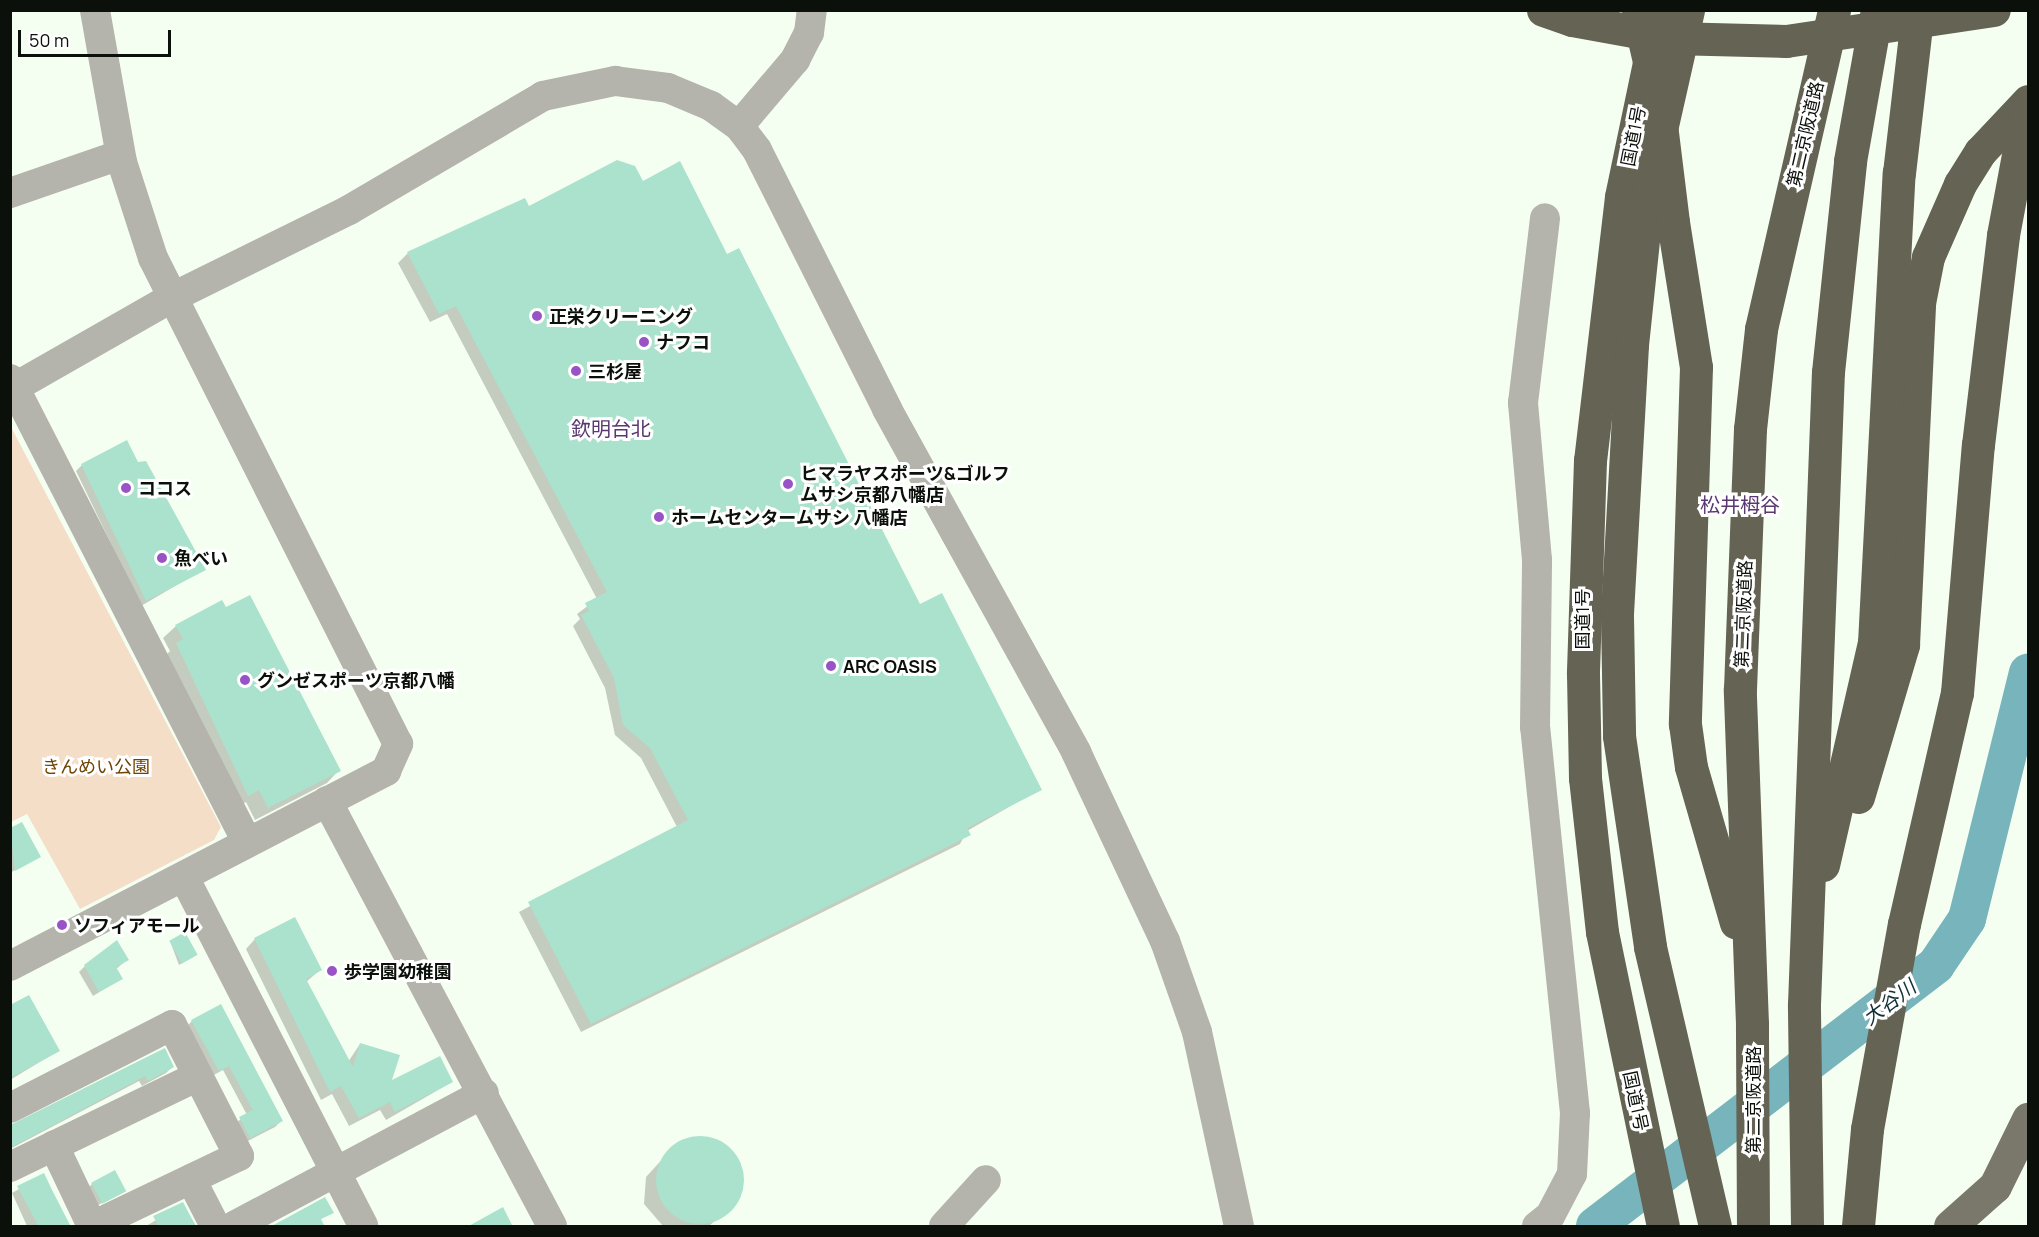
<!DOCTYPE html>
<html>
<head>
<meta charset="utf-8">
<style>
	body { margin:0 }
	#map { position:relative; width:2039px; height:1237px; overflow:hidden; background:#f5fff1; font-family:Manrope,"Noto Sans JP",sans-serif }
	div>[style] { position:absolute }
	.green>* { inset:0; background:#f5dec7 }
	.shadow>* { inset:0; background:#0003 }
	.river>* { height:38px; margin:-19px; padding:0 19px; transform-origin:19px; border-radius:19px; background:#78b4bc }
	.building>* { inset:0; background:#aae2ce; transform-origin:0 0 }
	.round { border-radius:50% }
	.minor>* { height:30px; margin:-15px; padding:0 15px; transform-origin:15px; border-radius:15px; background:#b4b3ac }
	.major>* { height:33px; margin:-16.5px; padding:0 16.5px; transform-origin:16.5px; border-radius:16.5px; background:#79786b }
	.highway>* { height:33px; margin:-16.5px; padding:0 16.5px; transform-origin:16.5px; border-radius:16.5px; background:#646354 }
	.highway-bridge>* { height:33px; margin:-16.5px; padding:0 16.5px; transform-origin:16.5px; border-radius:16.5px; background:#646354 }
	.dots>* { width:16px; height:16px; translate:-50% -50%; box-sizing:border-box; border:3px solid #fff; border-radius:50% }
	span { translate:-50% -50%; white-space:nowrap; text-align:center; line-height:1.15; -webkit-text-stroke:6px #fff; paint-order:stroke }
	.street-label { font-size:18px; color:#0c100b }
	.poi-label { font-size:18px; color:#0c100b; font-weight:700 }
	.left { translate:0 -50%; text-align:left }
	.park-label { font-size:18px; color:#6f4301 }
	.neighbourhood-label { font-size:20px; color:#5a3973 }
	.water-label { font-size:20px; color:#103033; font-style:italic }
	.frame { position:absolute; inset:0; border:12px solid #0c100b; pointer-events:none }
	.scale { position:absolute; left:18px; top:30px; width:153px; height:27px; box-sizing:border-box; border:3px solid #0c100b; border-top:0; padding-left:8px; font-size:18px; line-height:21px; white-space:nowrap; color:#0c100b; -webkit-text-stroke:4px #fff; paint-order:stroke }
</style>
</head>
<body>
<div id="map">
	<div class="green">
		<div style="clip-path:polygon(10px 425px,221px 827px,214px 840px,80px 909px,27px 814px,11px 822px)"></div>
	</div>
	<div class="shadow">
		<div style="clip-path:polygon(642px 183px,727px 256px,919px 606px,1040px 789px,967px 831px,960px 844px,581px 1032px,519px 912px,677px 827px,641px 758px,615px 735px,605px 688px,573px 626px,580px 619px,577px 614px,597px 599px,447px 314px,430px 322px,398px 263px,408px 253px,528px 208px)"></div>
		<div style="clip-path:polygon(137px 464px,204px 569px,141px 606px,76px 471px,82px 465px)"></div>
		<div style="clip-path:polygon(176px 626px,339px 770px,327px 783px,255px 820px,246px 802px,235px 808px,165px 656px,170px 651px,163px 638px)"></div>
		<div style="clip-path:polygon(10px 830px,39px 856px,10px 873px)"></div>
		<div style="clip-path:polygon(255px 939px,320px 970px,306px 982px,348px 1062px,360px 1044px,390px 1083px,452px 1082px,386px 1120px,380px 1110px,349px 1126px,332px 1094px,321px 1100px,246px 949px)"></div>
		<div style="clip-path:polygon(170px 941px,193px 957px,179px 965px)"></div>
		<div style="clip-path:polygon(127px 960px,116px 969px,121px 979px,93px 996px,79px 972px,85px 966px)"></div>
		<div style="clip-path:polygon(10px 1006px,58px 1051px,10px 1080px)"></div>
		<div style="clip-path:polygon(192px 1021px,281px 1121px,275px 1127px,244px 1143px,234px 1124px,247px 1115px,223px 1070px,212px 1076px,186px 1027px)"></div>
		<div style="clip-path:polygon(164px 1050px,172px 1067px,166px 1073px,142px 1086px,139px 1081px,10px 1149px,10px 1126px)"></div>
		<div style="clip-path:polygon(713px 1138px,738px 1161px,743px 1174px,736px 1202px,709px 1226px,663px 1226px,644px 1204px,646px 1177px,678px 1142px)"></div>
		<div style="clip-path:polygon(44px 1175px,70px 1226px,27px 1226px,12px 1193px)"></div>
		<div style="clip-path:polygon(92px 1184px,124px 1190px,95px 1207px,86px 1190px)"></div>
		<div style="clip-path:polygon(183px 1204px,196px 1226px,146px 1226px)"></div>
	</div>
	<div class="river">
		<div style="left:1595px;top:1226px;width:429px;rotate:-37.4deg"></div>
		<div style="left:1936px;top:965px;width:55px;rotate:-56deg"></div>
		<div style="left:1967px;top:919px;width:254px;rotate:-76.1deg"></div>
	</div>
	<div class="building">
		<div style="clip-path:polygon(617px 160px,635px 166px,643px 181px,680px 161px,727px 254px,739px 248px,920px 604px,942px 593px,1042px 790px,967px 828px,971px 835px,591px 1024px,528px 902px,688px 820px,650px 748px,623px 725px,614px 678px,581px 615px,589px 611px,585px 603px,607px 592px,456px 306px,439px 314px,407px 252px,525px 198px,529px 206px)"></div>
		<div style="clip-path:polygon(127px 440px,138px 462px,146px 461px,206px 570px,146px 601px,81px 464px)"></div>
		<div style="clip-path:polygon(250px 595px,341px 771px,268px 808px,259px 790px,248px 796px,176px 643px,183px 639px,175px 625px,222px 600px,226px 607px)"></div>
		<div style="clip-path:polygon(22px 822px,41px 857px,15px 871px,10px 828px)"></div>
		<div style="clip-path:polygon(295px 917px,322px 970px,306px 979px,353px 1067px,360px 1043px,400px 1055px,392px 1080px,440px 1056px,453px 1082px,395px 1112px,390px 1102px,359px 1118px,341px 1086px,330px 1092px,254px 938px)"></div>
		<div style="left:185px;top:932px;width:26px;height:18px;rotate:61deg"></div>
		<div style="clip-path:polygon(117px 940px,129px 960px,116px 967px,123px 979px,99px 992px,84px 965px)"></div>
		<div style="clip-path:polygon(29px 995px,60px 1051px,10px 1078px,10px 1005px)"></div>
		<div style="clip-path:polygon(221px 1004px,283px 1121px,250px 1138px,239px 1117px,253px 1110px,229px 1066px,219px 1071px,191px 1020px)"></div>
		<div style="clip-path:polygon(165px 1048px,174px 1067px,148px 1081px,145px 1076px,10px 1148px,10px 1125px)"></div>
		<div class="round" style="left:656px;top:1136px;width:88px;height:88px"></div>
		<div style="left:115px;top:1170px;width:24px;height:27px;rotate:62deg"></div>
		<div style="clip-path:polygon(44px 1173px,53px 1192px,71px 1227px,39px 1227px,17px 1186px)"></div>
		<div style="clip-path:polygon(325px 1197px,334px 1213px,321px 1219px,325px 1227px,270px 1227px)"></div>
		<div style="clip-path:polygon(183px 1202px,196px 1227px,159px 1227px,153px 1216px)"></div>
		<div style="clip-path:polygon(503px 1207px,513px 1227px,467px 1227px)"></div>
	</div>
	<div class="minor">
		<div style="left:739px;top:126px;width:87px;rotate:-49.7deg"></div>
		<div style="left:795px;top:60px;width:30px;rotate:-63deg"></div>
		<div style="left:809px;top:33px;width:23px;rotate:-83deg"></div>
		<div style="left:10px;top:193px;width:116px;rotate:-19.1deg"></div>
		<div style="left:10px;top:379px;width:520px;rotate:62.89deg"></div>
		<div style="left:10px;top:390px;width:185px;rotate:-29.7deg"></div>
		<div style="left:171px;top:298px;width:199px;rotate:-26.3deg"></div>
		<div style="left:349px;top:210px;width:225px;rotate:-30.4deg"></div>
		<div style="left:543px;top:96px;width:74px;rotate:-11.8deg"></div>
		<div style="left:615px;top:81px;width:53px;rotate:7.5deg"></div>
		<div style="left:668px;top:88px;width:47px;rotate:22.7deg"></div>
		<div style="left:711px;top:106px;width:34px;rotate:36deg"></div>
		<div style="left:739px;top:126px;width:30px;rotate:53deg"></div>
		<div style="left:757px;top:150px;width:290px;rotate:63.3deg"></div>
		<div style="left:887px;top:409px;width:392px;rotate:61.1deg"></div>
		<div style="left:1076px;top:752px;width:209px;rotate:64.8deg"></div>
		<div style="left:1165px;top:941px;width:96px;rotate:70.6deg"></div>
		<div style="left:1197px;top:1032px;width:198px;rotate:77.8deg"></div>
		<div style="left:327px;top:801px;width:481px;rotate:62.1deg"></div>
		<div style="left:184px;top:877px;width:392px;rotate:62.8deg"></div>
		<div style="left:10px;top:966px;width:424px;rotate:-27.4deg"></div>
		<div style="left:386px;top:771px;width:30px;rotate:-66deg"></div>
		<div style="left:398px;top:744px;width:544px;rotate:-116.75deg"></div>
		<div style="left:153px;top:258px;width:101px;rotate:-107.9deg"></div>
		<div style="left:122px;top:162px;width:154px;rotate:-100.1deg"></div>
		<div style="left:10px;top:1108px;width:182px;rotate:-27.1deg"></div>
		<div style="left:172px;top:1025px;width:147px;rotate:62.9deg"></div>
		<div style="left:239px;top:1156px;width:163px;rotate:154.5deg"></div>
		<div style="left:92px;top:1226px;width:89px;rotate:-115.4deg"></div>
		<div style="left:10px;top:1167px;width:209px;rotate:-25.8deg"></div>
		<div style="left:191px;top:1179px;width:53px;rotate:62.9deg"></div>
		<div style="left:234px;top:1226px;width:283px;rotate:-28deg"></div>
		<div style="left:944px;top:1226px;width:62px;rotate:-47.6deg"></div>
		<div style="left:1537px;top:1226px;width:16px;rotate:-38deg"></div>
		<div style="left:1550px;top:1216px;width:47px;rotate:-62.4deg"></div>
		<div style="left:1572px;top:1174px;width:61px;rotate:-87.2deg"></div>
		<div style="left:1575px;top:1113px;width:388px;rotate:-95.9deg"></div>
		<div style="left:1535px;top:727px;width:167px;rotate:-89.3deg"></div>
		<div style="left:1537px;top:560px;width:158px;rotate:-95.1deg"></div>
		<div style="left:1523px;top:403px;width:186px;rotate:-83.2deg"></div>
	</div>
	<div class="major">
		<div style="left:1950px;top:1226px;width:60px;rotate:-41.6deg"></div>
		<div style="left:1995px;top:1186px;width:75px;rotate:-63.8deg"></div>
	</div>
	<div class="highway">
		<div style="left:1543px;top:10px;width:31px;rotate:19deg"></div>
		<div style="left:1660px;top:10px;width:191px;rotate:101.8deg"></div>
		<div style="left:1621px;top:197px;width:265px;rotate:96.7deg"></div>
		<div style="left:1590px;top:460px;width:214px;rotate:91.9deg"></div>
		<div style="left:1583px;top:674px;width:104px;rotate:88.9deg"></div>
		<div style="left:1585px;top:778px;width:155px;rotate:83.7deg"></div>
		<div style="left:1602px;top:932px;width:300px;rotate:78.3deg"></div>
		<div style="left:1688px;top:10px;width:177px;rotate:102.7deg"></div>
		<div style="left:1649px;top:183px;width:163px;rotate:96deg"></div>
		<div style="left:1632px;top:345px;width:271px;rotate:93.2deg"></div>
		<div style="left:1617px;top:616px;width:120px;rotate:89deg"></div>
		<div style="left:1619px;top:736px;width:213px;rotate:81.6deg"></div>
		<div style="left:1650px;top:947px;width:286px;rotate:76.9deg"></div>
		<div style="left:1673px;top:222px;width:147px;rotate:81deg"></div>
		<div style="left:1696px;top:367px;width:357px;rotate:91.8deg"></div>
		<div style="left:1685px;top:724px;width:43px;rotate:82.1deg"></div>
		<div style="left:1691px;top:767px;width:162px;rotate:73.9deg"></div>
		<div style="left:1858px;top:797px;width:159px;rotate:-73.5deg"></div>
		<div style="left:1903px;top:645px;width:342px;rotate:-87.3deg"></div>
		<div style="left:1919px;top:303px;width:47px;rotate:-78.9deg"></div>
		<div style="left:1928px;top:257px;width:80px;rotate:-66.3deg"></div>
		<div style="left:1960px;top:184px;width:38px;rotate:-58deg"></div>
		<div style="left:1980px;top:152px;width:70px;rotate:-46.7deg"></div>
		<div style="left:1823px;top:865px;width:228px;rotate:-77.1deg"></div>
		<div style="left:1874px;top:643px;width:471px;rotate:-87deg"></div>
		<div style="left:1899px;top:173px;width:164px;rotate:-83.4deg"></div>
		<div style="left:1753px;top:1226px;width:202px;rotate:-90.3deg"></div>
		<div style="left:1752px;top:1024px;width:335px;rotate:-92.1deg"></div>
		<div style="left:1740px;top:689px;width:260px;rotate:-87.8deg"></div>
		<div style="left:1750px;top:429px;width:101px;rotate:-83.7deg"></div>
		<div style="left:1761px;top:329px;width:327px;rotate:-77.1deg"></div>
		<div style="left:1807px;top:1226px;width:222px;rotate:-90.8deg"></div>
		<div style="left:1804px;top:1004px;width:632px;rotate:-87.83deg"></div>
		<div style="left:1828px;top:372px;width:212px;rotate:-84deg"></div>
		<div style="left:1850px;top:161px;width:153px;rotate:-79.9deg"></div>
		<div style="left:1858px;top:1226px;width:97px;rotate:-84.7deg"></div>
		<div style="left:1867px;top:1129px;width:208px;rotate:-79.8deg"></div>
		<div style="left:1904px;top:924px;width:237px;rotate:-77.1deg"></div>
		<div style="left:1957px;top:693px;width:249px;rotate:-85.2deg"></div>
		<div style="left:1978px;top:445px;width:211px;rotate:-83.2deg"></div>
		<div style="left:2003px;top:235px;width:135px;rotate:-79.4deg"></div>
	</div>
	<div class="highway-bridge">
		<div style="left:1638px;top:14px;width:88px;rotate:76.9deg"></div>
		<div style="left:1658px;top:100px;width:123px;rotate:83deg"></div>
		<div style="left:1572px;top:20px;width:101px;rotate:10.3deg"></div>
		<div style="left:1671px;top:38px;width:115px;rotate:1.5deg"></div>
		<div style="left:1786px;top:41px;width:210px;rotate:-8.5deg"></div>
	</div>
	<div class="dots">
		<div style="left:537px;top:316px;background:#9853c7"></div>
		<div style="left:644px;top:342px;background:#9853c7"></div>
		<div style="left:576px;top:371px;background:#9853c7"></div>
		<div style="left:788px;top:484px;background:#9853c7"></div>
		<div style="left:126px;top:488px;background:#9853c7"></div>
		<div style="left:659px;top:517px;background:#9853c7"></div>
		<div style="left:162px;top:558px;background:#9853c7"></div>
		<div style="left:831px;top:666px;background:#9853c7"></div>
		<div style="left:245px;top:680px;background:#9853c7"></div>
		<div style="left:62px;top:925px;background:#9853c7"></div>
		<div style="left:332px;top:971px;background:#9853c7"></div>
	</div>
	<div class="street-label">
		<span style="left:1805px;top:134px;rotate:-77deg">第二京阪道路</span>
		<span style="left:1633px;top:136px;rotate:-79deg">国道1号</span>
		<span style="left:1743px;top:614px;rotate:-88deg">第二京阪道路</span>
		<span style="left:1582px;top:619px;rotate:-90deg">国道1号</span>
		<span style="left:1753px;top:1100px;rotate:-90deg">第二京阪道路</span>
		<span style="left:1636px;top:1101px;rotate:78deg">国道1号</span>
	</div>
	<div class="poi-label">
		<span class="left" style="left:549px;top:316px">正栄クリーニング</span>
		<span class="left" style="left:656px;top:342px">ナフコ</span>
		<span class="left" style="left:588px;top:371px">三杉屋</span>
		<span class="left" style="left:800px;top:484px">ヒマラヤスポーツ&amp;ゴルフ<br>ムサシ京都八幡店</span>
		<span class="left" style="left:138px;top:488px">ココス</span>
		<span class="left" style="left:671px;top:517px">ホームセンタームサシ 八幡店</span>
		<span class="left" style="left:174px;top:558px">魚べい</span>
		<span class="left" style="left:843px;top:666px">ARC OASIS</span>
		<span class="left" style="left:257px;top:680px">グンゼスポーツ京都八幡</span>
		<span class="left" style="left:74px;top:925px">ソフィアモール</span>
		<span class="left" style="left:344px;top:971px">歩学園幼稚園</span>
	</div>
	<div class="park-label">
		<span style="left:96px;top:766px">きんめい公園</span>
	</div>
	<div class="neighbourhood-label">
		<span style="left:611px;top:428px">欽明台北</span>
		<span style="left:1740px;top:504px">松井栂谷</span>
	</div>
	<div class="water-label">
		<span style="left:1889px;top:1002px;rotate:-37deg">大谷川</span>
	</div>
	<div class="frame"></div>
	<div class="scale">50 m</div>
</div>
</body>
</html>
